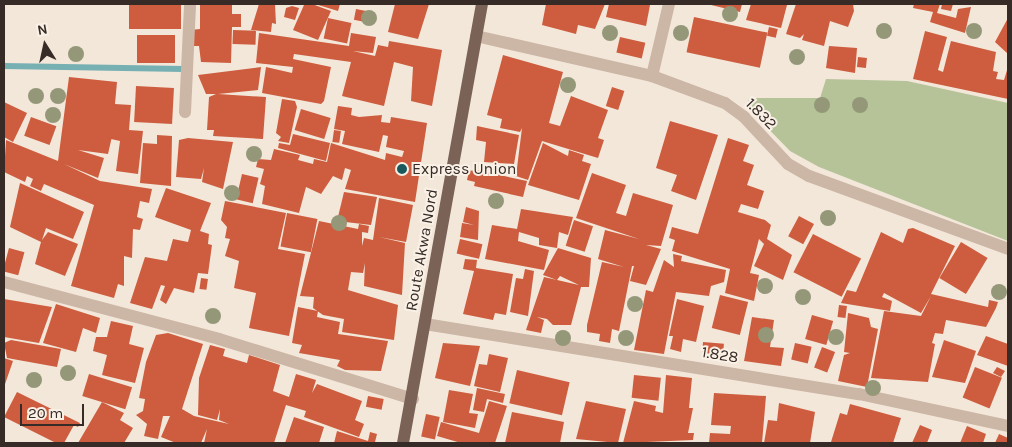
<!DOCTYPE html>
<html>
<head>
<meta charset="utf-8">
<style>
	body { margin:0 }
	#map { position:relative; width:1012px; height:447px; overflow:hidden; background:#f3e7da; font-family:Karla,sans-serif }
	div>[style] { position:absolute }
	.green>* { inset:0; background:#b6c399 }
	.stream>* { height:6px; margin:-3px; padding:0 3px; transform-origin:3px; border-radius:3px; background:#77b0b2 }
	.building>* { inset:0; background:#cd5d3e; transform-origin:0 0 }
	.street>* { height:12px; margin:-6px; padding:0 6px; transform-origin:6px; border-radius:6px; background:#ccb6a5 }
	.primary>* { height:12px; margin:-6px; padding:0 6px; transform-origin:6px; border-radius:6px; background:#7a6257 }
	.trees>* { width:16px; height:16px; margin:-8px; border-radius:50%; background:#949879 }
	.dots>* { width:14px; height:14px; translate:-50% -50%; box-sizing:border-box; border:2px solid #faf1e6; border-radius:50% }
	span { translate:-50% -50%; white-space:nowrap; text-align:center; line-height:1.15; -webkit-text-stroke:4px #faf1e6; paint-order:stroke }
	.street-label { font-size:16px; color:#372b27 }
	.poi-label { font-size:16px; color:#372b27 }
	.left { translate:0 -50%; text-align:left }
	.frame { position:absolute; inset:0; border:5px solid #372b27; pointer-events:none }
	.north { position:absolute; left:20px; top:20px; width:50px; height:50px; -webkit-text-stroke:4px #faf1e6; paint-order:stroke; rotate:350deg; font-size:14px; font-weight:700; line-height:20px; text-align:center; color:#372b27 }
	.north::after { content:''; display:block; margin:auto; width:18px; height:22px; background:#372b27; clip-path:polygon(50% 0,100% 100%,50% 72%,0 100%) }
	.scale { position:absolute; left:20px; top:404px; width:64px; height:22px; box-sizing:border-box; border:2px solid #372b27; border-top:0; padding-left:6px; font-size:15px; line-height:18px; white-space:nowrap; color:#372b27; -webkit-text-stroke:4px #faf1e6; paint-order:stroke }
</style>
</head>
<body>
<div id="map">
	<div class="green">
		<div style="clip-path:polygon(826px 79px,907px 81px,1008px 103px,1008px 241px,819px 167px,790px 151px,747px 107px,749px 98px,820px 98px)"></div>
	</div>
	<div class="stream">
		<div style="left:4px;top:66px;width:179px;rotate:1deg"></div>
		<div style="left:183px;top:69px;width:6px;rotate:45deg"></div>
	</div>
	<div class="building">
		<div style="left:129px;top:4px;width:52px;height:25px"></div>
		<div style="clip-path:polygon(200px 4px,232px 4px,232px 14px,241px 14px,241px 27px,232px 27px,231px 63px,201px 62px,199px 46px,192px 46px,190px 30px,200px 29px)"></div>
		<div style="clip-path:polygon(259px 4px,275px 4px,276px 24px,272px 23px,271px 32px,251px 30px)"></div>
		<div style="clip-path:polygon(312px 4px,331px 11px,318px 40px,293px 30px,304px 5px)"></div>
		<div style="clip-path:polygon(315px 4px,340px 4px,338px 11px)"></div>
		<div style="clip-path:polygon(395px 4px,429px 4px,418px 39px,388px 32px)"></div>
		<div style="clip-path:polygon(546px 4px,605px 4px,595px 29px,578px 25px,576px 34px,542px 25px)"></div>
		<div style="clip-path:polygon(609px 4px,650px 5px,646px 26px,606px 17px)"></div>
		<div style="clip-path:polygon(707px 4px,742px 4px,740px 12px)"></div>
		<div style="clip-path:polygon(751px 4px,787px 5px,781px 28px,746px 20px)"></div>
		<div style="clip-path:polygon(796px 4px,853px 4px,854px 11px,848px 27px,830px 21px,824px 46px,802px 40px,804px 34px,800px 38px,786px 34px)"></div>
		<div style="clip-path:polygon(914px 4px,940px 4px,937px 13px,956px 18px,958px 9px,971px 7px,965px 33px,930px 22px,933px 12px,913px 8px)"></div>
		<div style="clip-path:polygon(942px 4px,953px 4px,951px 11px,941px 9px)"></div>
		<div style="clip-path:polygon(292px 6px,299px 8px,295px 20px,284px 17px,286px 8px)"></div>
		<div style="left:356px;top:9px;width:10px;height:11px;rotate:11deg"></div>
		<div style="left:694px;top:17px;width:75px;height:36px;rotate:12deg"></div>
		<div style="left:328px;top:18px;width:24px;height:21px;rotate:12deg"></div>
		<div style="clip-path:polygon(1008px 18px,1008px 54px,995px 42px)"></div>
		<div style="left:769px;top:27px;width:9px;height:9px;rotate:13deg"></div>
		<div style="left:233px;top:30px;width:23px;height:14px;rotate:2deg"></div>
		<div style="clip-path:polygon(925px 31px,947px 37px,938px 70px,943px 72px,951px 41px,996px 52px,993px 71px,998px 72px,996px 79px,1004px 80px,1008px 67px,1008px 99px,913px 79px)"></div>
		<div style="clip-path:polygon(259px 33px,349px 46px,351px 33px,376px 37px,373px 53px,353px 51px,375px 56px,378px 45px,388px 47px,389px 41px,442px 50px,432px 106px,411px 101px,413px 67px,394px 62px,384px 106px,342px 96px,351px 62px,294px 54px,293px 59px,331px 67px,324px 101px,321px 104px,262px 93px,266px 67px,292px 73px,293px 67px,256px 63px)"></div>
		<div style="left:137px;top:35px;width:38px;height:28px"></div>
		<div style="left:620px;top:37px;width:26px;height:16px;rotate:13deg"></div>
		<div style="clip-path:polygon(829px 46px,857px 48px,855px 73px,826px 68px)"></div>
		<div style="clip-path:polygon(503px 55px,563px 72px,549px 123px,560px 126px,571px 96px,608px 110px,598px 138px,604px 140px,598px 158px,542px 141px,528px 180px,516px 176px,522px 128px,520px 132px,500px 128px,502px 119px,487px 115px)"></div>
		<div style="left:858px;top:57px;width:9px;height:10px;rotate:6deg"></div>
		<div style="clip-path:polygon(261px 67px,258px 90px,218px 94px,266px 97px,263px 139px,213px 136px,214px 130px,207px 130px,209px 97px,216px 94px,206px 94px,198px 75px)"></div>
		<div style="clip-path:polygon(69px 77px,117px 82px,115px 104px,131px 105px,129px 130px,143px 131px,138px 174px,116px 171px,120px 141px,111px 139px,113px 132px,108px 154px,78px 150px,104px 158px,98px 178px,64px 164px,100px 181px,152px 189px,149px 203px,140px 201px,137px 217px,143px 219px,140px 230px,133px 229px,132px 258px,124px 256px,124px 286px,118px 284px,114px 298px,71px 286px,94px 205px,44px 184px,41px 191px,30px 186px,33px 179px,27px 176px,25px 182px,4px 172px,6px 140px,58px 161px)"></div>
		<div style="left:136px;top:86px;width:38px;height:36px;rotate:3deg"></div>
		<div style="left:612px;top:87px;width:13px;height:20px;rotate:18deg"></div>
		<div style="clip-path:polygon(282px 99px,295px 101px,297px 107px,289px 143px,278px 141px,281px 137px,276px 133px)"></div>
		<div style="clip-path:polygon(4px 102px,27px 113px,13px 142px,4px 137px)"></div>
		<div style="clip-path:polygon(338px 106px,352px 108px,351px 115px,359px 117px,382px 115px,381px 122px,390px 123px,391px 117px,427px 123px,415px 202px,345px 189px,351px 170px,345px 168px,342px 180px,333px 176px,321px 194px,306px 187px,299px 213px,262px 204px,265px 186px,260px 184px,264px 169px,256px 167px,258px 159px,271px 160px,274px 149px,300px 155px,298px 160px,313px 164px,314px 159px,327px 162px,331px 143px,385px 160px,386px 153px,402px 157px,404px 151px,386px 147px,388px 136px,383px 135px,379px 152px,342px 144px,345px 131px,334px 129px)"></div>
		<div style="left:301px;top:109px;width:31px;height:22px;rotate:17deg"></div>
		<div style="left:31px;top:117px;width:27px;height:20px;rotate:20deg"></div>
		<div style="clip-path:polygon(670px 121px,718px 135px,696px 200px,671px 191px,677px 175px,656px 168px)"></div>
		<div style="clip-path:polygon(477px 126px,519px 135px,514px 164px,484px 162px,486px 142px,476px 140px)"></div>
		<div style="left:334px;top:130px;width:7px;height:12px;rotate:8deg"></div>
		<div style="clip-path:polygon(293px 134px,330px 143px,326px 161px,278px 148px,279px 143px,290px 145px)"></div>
		<div style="clip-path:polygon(157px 135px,172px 136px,171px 186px,140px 183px,143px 143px,157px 144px)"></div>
		<div style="clip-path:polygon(188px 138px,233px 142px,223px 189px,202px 182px,204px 168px,201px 179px,176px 177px,179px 140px)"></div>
		<div style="clip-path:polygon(728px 138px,749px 145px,743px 161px,754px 165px,747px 185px,764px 191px,758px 209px,741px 204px,738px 212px,765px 220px,771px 225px,767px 239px,792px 255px,783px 280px,754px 266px,764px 244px,759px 239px,750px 273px,759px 275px,754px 301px,725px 293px,730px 269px,672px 251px,675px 240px,669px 238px,672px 227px,698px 234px)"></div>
		<div style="clip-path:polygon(543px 143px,568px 156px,569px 150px,584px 155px,582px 161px,591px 164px,579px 200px,528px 185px)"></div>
		<div style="clip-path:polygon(476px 170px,527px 181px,523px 197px,474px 186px,475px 182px,467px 180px,469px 171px)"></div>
		<div style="clip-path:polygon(592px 173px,626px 185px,616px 213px,626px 216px,633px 193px,673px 205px,661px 246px,646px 245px,661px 249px,646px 285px,630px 281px,634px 266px,632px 266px,619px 331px,612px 329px,610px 343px,599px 341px,600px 334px,587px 332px,587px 325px,602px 262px,624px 267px,598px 259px,605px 230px,639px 239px,576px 218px)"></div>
		<div style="left:242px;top:174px;width:17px;height:26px;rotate:13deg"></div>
		<div style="clip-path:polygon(20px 183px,84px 212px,73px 239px,46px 228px,42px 240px,48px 232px,78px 244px,65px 276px,35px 264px,41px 242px,10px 227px)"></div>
		<div style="clip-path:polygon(166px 188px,211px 203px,200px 231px,209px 234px,208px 244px,212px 245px,208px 274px,198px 273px,194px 293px,174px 288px,166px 304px,160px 300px,165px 286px,161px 285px,152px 309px,130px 303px,145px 257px,167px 261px,173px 239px,188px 242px,191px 230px,155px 217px)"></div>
		<div style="clip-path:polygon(344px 192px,377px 197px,371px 225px,337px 221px)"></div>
		<div style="clip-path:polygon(379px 198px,413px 205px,406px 242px,379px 237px,405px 243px,402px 295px,364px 286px,365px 263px,363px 273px,351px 272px,348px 290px,398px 305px,394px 340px,342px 332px,344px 319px,323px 315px,313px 308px,314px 297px,300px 296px,319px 221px,358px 229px,359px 224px,369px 226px,368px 233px,362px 232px,362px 246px,364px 238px,373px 240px)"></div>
		<div style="clip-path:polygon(225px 201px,286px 213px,278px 249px,305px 254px,289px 336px,249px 328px,256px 293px,234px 288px,239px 261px,225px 256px,230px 239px,225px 238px,227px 227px,221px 220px)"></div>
		<div style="clip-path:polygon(466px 207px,479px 211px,478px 240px,460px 237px,462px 223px,474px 225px,463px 222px)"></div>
		<div style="clip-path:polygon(521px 209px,573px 217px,568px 235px,559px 232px,557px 248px,539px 245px,539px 238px,519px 232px,518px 241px,549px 250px,544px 270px,485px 259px,492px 225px,517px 229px)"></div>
		<div style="left:287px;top:213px;width:31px;height:34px;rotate:11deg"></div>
		<div style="left:799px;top:216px;width:17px;height:23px;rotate:28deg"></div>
		<div style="left:574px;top:220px;width:20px;height:27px;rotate:18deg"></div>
		<div style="clip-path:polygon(913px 228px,955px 246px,931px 294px,988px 307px,989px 300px,998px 302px,996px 308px,986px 327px,946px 320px,943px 334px,935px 333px,932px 343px,935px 344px,928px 382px,871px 378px,884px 311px,921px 316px,931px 296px,921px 313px,884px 293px,882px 297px,892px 301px,890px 311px,841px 303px,847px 290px,856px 292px,881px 232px,903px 243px,908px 229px)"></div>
		<div style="left:813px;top:234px;width:54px;height:43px;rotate:27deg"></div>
		<div style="left:460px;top:239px;width:23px;height:15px;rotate:13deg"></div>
		<div style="left:961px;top:242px;width:31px;height:42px;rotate:31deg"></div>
		<div style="left:9px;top:248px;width:16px;height:24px;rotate:15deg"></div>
		<div style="clip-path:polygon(558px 248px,591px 258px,589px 287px,581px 287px,571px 325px,553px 325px,547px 319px,537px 317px,544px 320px,541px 333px,526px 330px,544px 277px,579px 285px,560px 276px,557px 280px,543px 275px)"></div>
		<div style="clip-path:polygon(673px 254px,682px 256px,681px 261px,726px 270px,724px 282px,711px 286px,709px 296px,676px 292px,664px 354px,634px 350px,646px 290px,653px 292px,664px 260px,674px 267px)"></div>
		<div style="clip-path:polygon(465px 259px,477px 260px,476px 268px,513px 274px,506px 315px,495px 313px,493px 320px,463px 314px,474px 271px,463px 269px)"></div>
		<div style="clip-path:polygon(525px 269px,534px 271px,528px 316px,510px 312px,516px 278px,523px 279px)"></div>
		<div style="left:201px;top:278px;width:7px;height:11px;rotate:8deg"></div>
		<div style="left:720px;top:295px;width:29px;height:34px;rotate:14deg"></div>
		<div style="clip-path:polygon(4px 299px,52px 307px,39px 343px,4px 337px)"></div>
		<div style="clip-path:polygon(677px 299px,704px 306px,696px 342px,683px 339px,681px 352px,670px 349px,673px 336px,669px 336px)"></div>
		<div style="clip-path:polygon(56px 304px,100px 318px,96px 333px,83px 328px,76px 352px,43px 343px)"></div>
		<div style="left:839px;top:305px;width:8px;height:12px;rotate:7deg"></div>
		<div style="clip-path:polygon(298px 307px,318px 311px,317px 317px,340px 322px,338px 334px,388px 341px,381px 371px,345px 370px,337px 366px,340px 360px,299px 353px,302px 345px,292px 343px)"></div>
		<div style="clip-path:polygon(848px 313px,869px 318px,871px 327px,878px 329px,867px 387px,838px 381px,844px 355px,850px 353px,844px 352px)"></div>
		<div style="left:812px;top:315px;width:22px;height:25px;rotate:16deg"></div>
		<div style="clip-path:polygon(752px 317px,774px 320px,770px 347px,784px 348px,781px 366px,744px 361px)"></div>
		<div style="clip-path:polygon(111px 321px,133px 326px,129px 344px,144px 348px,135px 383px,102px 375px,107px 355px,93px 351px,96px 337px,107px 337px)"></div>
		<div style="clip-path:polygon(168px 333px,203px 344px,182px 409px,194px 416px,229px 424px,219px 420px,220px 409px,217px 420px,198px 415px,199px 378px,210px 345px,225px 349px,223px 356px,247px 363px,249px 355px,280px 365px,273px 391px,289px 397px,296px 374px,316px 380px,312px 393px,317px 384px,362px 401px,355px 420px,364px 424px,359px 437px,304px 417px,306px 411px,286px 405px,274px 443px,204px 443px,207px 429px,201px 443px,176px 443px,161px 437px,170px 416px,163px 416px,158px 439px,144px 436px,147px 424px,136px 415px,143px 411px,145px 399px,139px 398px,146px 362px,156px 335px)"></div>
		<div style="clip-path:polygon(986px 336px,1008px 344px,1008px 366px,977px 355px)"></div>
		<div style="clip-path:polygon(11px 340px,61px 349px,57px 367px,7px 358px,4px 343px)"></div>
		<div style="clip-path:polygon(944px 340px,976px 351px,965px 383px,932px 377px)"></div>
		<div style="left:703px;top:342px;width:21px;height:11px;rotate:5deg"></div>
		<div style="clip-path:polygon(443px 343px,480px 346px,470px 386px,435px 378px)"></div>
		<div style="left:795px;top:343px;width:17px;height:17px;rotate:13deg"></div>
		<div style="left:822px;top:347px;width:14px;height:22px;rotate:21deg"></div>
		<div style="clip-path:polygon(489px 354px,508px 358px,500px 392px,474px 386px,479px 364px,487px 365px)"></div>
		<div style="clip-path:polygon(4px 358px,13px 361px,4px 387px)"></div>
		<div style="left:975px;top:367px;width:29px;height:33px;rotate:22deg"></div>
		<div style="clip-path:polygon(997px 367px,1005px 371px,1001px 377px,993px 373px)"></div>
		<div style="left:517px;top:370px;width:54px;height:34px;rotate:13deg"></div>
		<div style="left:89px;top:374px;width:45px;height:23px;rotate:17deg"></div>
		<div style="left:634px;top:375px;width:27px;height:23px;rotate:6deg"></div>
		<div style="clip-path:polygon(666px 375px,692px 378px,689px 408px,693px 408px,688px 433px,694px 433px,693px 440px,623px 443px,634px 401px,656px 406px,655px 411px,663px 413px)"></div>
		<div style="clip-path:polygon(477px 388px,505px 394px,503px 403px,487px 399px,484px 412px,473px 410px)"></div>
		<div style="clip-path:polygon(449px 390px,473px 394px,469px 413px,478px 414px,475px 428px,443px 422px)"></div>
		<div style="clip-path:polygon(17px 392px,80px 423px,78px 427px,74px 425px,64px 443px,56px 443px,4px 417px)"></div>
		<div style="clip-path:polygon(714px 393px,766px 396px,762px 443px,709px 443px,710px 433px,730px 434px,731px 426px,711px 425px)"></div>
		<div style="left:368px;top:396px;width:16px;height:11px;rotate:11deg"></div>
		<div style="clip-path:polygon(489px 401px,507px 406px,495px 443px,461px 443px,437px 436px,441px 422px,479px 433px)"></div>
		<div style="clip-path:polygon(586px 401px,626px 409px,618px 443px,576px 439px)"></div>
		<div style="clip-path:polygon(102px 402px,124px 413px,120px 420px,133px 428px,124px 443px,78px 443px)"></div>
		<div style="clip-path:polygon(779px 403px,815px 412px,810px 443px,764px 443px,768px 420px,777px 421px)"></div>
		<div style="clip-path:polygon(850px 404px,901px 418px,893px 443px,831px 442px,840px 413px,847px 415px)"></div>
		<div style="clip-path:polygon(512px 412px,564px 422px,560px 443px,505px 443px)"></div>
		<div style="left:426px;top:414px;width:14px;height:23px;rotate:12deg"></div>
		<div style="clip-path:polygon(294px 417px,324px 427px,319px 443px,285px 443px)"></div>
		<div style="clip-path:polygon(920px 425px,932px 430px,927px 443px,912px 443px)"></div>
		<div style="clip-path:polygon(967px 426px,986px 434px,983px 443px,960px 443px)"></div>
		<div style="clip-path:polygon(337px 431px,368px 441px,370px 432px,377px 434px,375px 442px,334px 443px)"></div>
		<div style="clip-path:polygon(999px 434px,1008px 438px,1008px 443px,995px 443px)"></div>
	</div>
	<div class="street">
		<div style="left:476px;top:36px;width:180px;rotate:12.8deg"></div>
		<div style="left:652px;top:76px;width:78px;rotate:20.3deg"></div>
		<div style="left:725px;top:103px;width:24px;rotate:36deg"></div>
		<div style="left:744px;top:117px;width:64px;rotate:46.9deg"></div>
		<div style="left:788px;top:164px;width:24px;rotate:30deg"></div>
		<div style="left:809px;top:176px;width:212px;rotate:20.1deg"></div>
		<div style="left:652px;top:76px;width:74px;rotate:-76.7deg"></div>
		<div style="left:185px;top:112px;width:108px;rotate:-87.3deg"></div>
		<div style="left:4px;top:282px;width:222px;rotate:14.8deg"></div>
		<div style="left:219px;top:339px;width:203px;rotate:17.2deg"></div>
		<div style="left:425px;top:324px;width:440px;rotate:9.2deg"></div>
		<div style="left:859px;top:394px;width:152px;rotate:12.1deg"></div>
	</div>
	<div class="primary">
		<div style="left:403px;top:443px;width:446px;rotate:-79.8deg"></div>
	</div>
	<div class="trees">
		<div style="left:730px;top:14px"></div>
		<div style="left:369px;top:18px"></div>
		<div style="left:884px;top:31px"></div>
		<div style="left:974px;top:31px"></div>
		<div style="left:610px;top:33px"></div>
		<div style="left:681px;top:33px"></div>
		<div style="left:76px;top:54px"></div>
		<div style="left:797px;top:57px"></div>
		<div style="left:568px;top:85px"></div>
		<div style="left:36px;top:96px"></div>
		<div style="left:58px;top:96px"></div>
		<div style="left:822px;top:105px"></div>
		<div style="left:860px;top:105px"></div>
		<div style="left:53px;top:115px"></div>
		<div style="left:254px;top:154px"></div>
		<div style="left:232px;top:193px"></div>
		<div style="left:496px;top:201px"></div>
		<div style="left:828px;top:218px"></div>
		<div style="left:339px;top:223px"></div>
		<div style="left:765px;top:286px"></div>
		<div style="left:999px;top:292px"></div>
		<div style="left:803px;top:297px"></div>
		<div style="left:635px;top:304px"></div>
		<div style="left:213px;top:316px"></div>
		<div style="left:766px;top:335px"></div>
		<div style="left:836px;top:337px"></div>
		<div style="left:563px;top:338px"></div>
		<div style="left:626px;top:338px"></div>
		<div style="left:68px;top:373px"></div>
		<div style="left:34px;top:380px"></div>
		<div style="left:873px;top:388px"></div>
	</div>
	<div class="dots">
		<div style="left:402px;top:169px;background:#1a585b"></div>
	</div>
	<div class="street-label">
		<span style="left:761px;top:114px;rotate:46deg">1.832</span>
		<span style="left:422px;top:250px;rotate:-80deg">Route Akwa Nord</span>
		<span style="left:720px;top:355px;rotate:9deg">1.828</span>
	</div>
	<div class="poi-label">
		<span class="left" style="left:412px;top:169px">Express Union</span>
	</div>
	<div class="frame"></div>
	<div class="north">N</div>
	<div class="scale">20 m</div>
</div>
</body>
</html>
